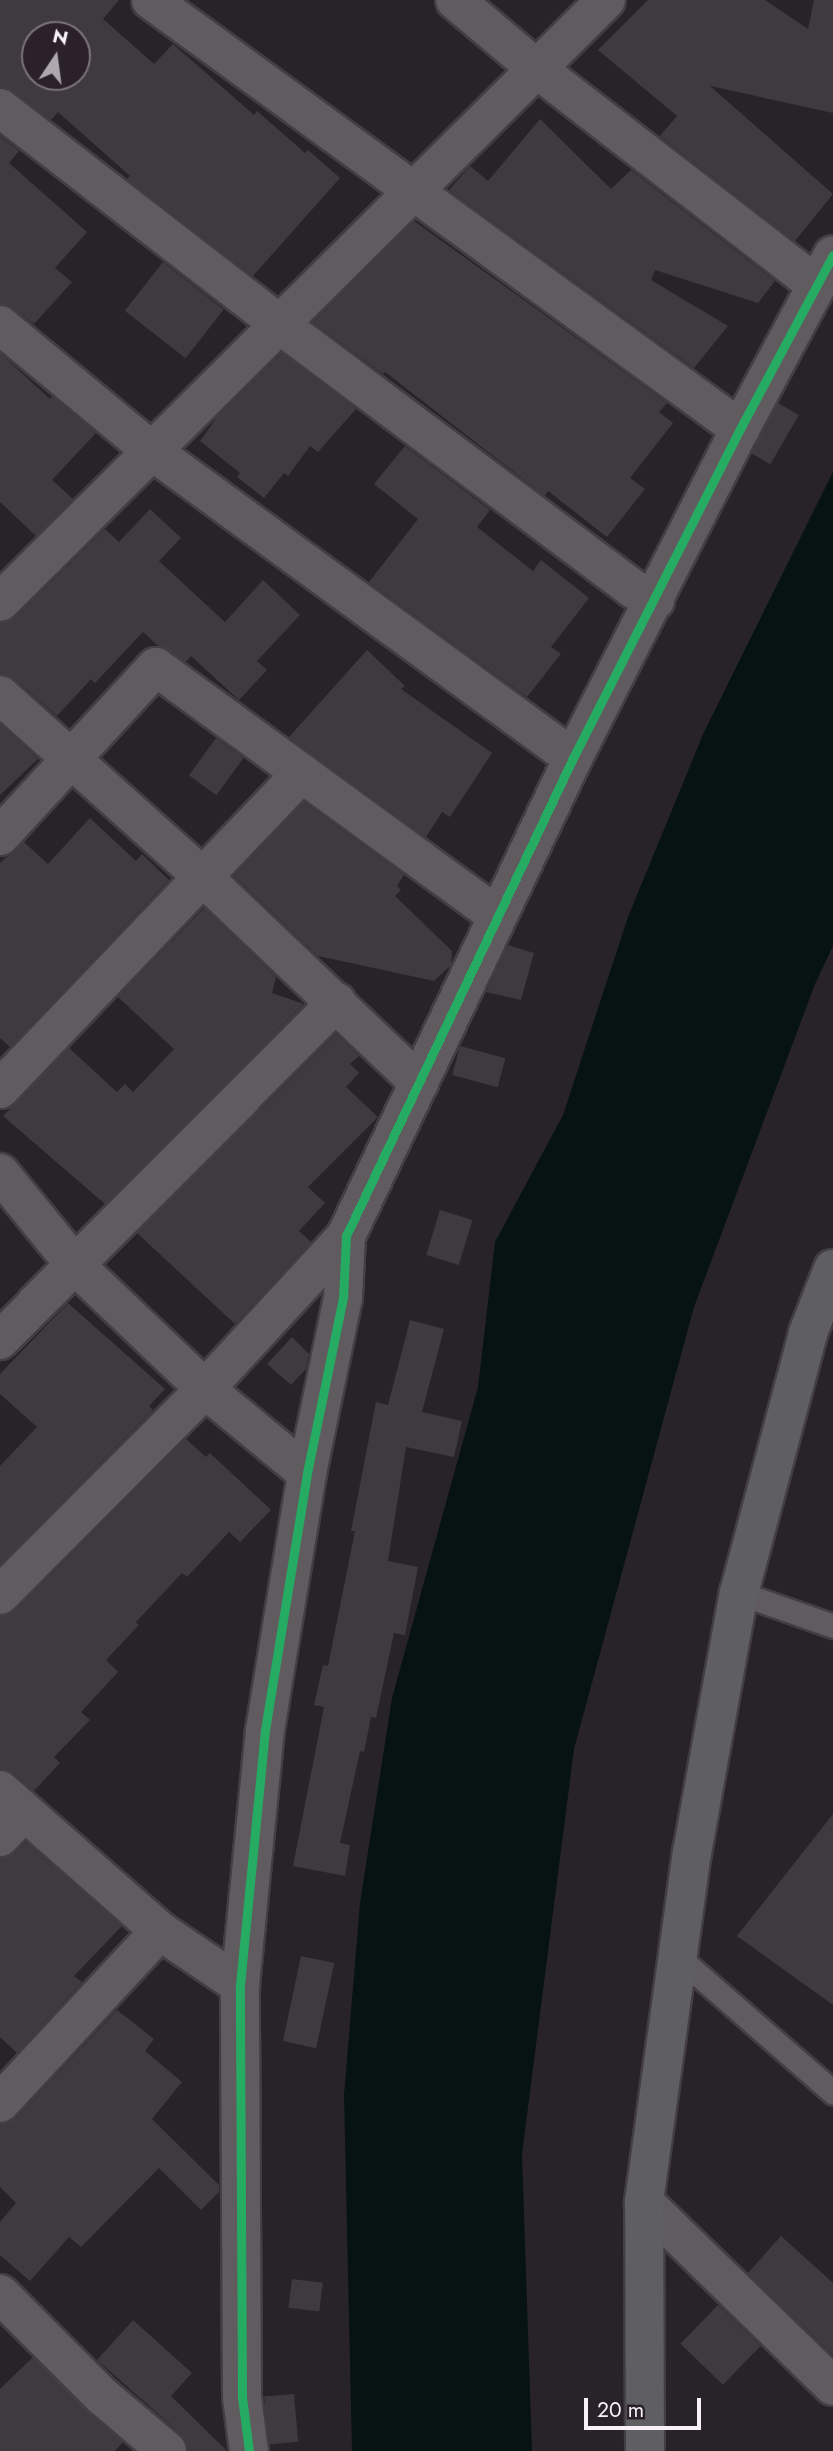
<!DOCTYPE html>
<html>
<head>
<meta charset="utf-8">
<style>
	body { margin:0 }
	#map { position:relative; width:833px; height:2451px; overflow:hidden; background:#282328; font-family:Jost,sans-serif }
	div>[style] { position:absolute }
	.water>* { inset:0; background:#061311 }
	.building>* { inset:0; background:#3e3a3e; transform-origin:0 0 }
	.roads { filter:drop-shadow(2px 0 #423e42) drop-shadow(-2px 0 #423e42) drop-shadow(0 2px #423e42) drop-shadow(0 -2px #423e42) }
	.lane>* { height:23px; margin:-11.5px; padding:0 11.5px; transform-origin:11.5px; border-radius:11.5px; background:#5f5b5f }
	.street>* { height:38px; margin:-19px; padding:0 19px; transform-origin:19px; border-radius:19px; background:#5f5b5f }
	.secondary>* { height:38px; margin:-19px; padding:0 19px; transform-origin:19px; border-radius:19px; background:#5f5e61 }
	.cycleway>* { height:9px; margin:-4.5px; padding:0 4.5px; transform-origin:4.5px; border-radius:4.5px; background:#26ab63 }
	span { translate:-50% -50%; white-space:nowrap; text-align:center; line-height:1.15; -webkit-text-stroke:5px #2a212a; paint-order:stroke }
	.north { position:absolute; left:21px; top:21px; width:70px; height:70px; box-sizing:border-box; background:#2a212a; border:2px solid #7c747c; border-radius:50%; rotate:13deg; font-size:19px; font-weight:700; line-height:28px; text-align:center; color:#f8f1f8 }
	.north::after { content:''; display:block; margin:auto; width:24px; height:32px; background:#afa9af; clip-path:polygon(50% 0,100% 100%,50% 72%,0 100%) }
	.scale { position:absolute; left:584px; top:2398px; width:117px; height:32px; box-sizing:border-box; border:4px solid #f8f1f8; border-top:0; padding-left:9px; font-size:21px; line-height:24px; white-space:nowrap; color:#f8f1f8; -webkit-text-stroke:5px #2a212a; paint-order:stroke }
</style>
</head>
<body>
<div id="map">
	<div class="water">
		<div style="clip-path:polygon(833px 472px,833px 946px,815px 984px,694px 1307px,574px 1749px,522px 2154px,532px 2451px,352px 2451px,344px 2095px,360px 1903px,392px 1698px,478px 1387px,495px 1242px,563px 1115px,628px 917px,704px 732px)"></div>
	</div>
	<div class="building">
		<div style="clip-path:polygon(evenodd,0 0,119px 0,103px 19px,154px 64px,173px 44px,254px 115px,257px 111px,305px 153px,308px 150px,340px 178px,253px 276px,127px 179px,130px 176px,58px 112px,51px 120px,13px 91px,0 87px,0 0,35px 35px,77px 35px,77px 77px,35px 77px,35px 35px)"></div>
		<div style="clip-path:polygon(648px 0,765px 0,808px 29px,814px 0,833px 0,833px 113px,710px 86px,833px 194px,795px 241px,660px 136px,677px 116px,598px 50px)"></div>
		<div style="clip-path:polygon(540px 119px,611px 189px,631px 170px,775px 281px,758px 303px,655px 270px,651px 280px,728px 326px,694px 368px,449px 190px,470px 166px,488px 181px)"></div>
		<div style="clip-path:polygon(0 136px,19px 151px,9px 163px,87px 232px,55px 268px,72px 282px,34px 324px,13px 308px,0 304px)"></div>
		<div style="clip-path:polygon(414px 221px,667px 403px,659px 412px,673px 423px,630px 478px,645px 489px,607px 537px,548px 491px,545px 496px,385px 372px,383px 374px,313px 322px)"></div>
		<div style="left:163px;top:262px;width:77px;height:62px;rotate:38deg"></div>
		<div style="clip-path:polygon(0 353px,50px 399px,52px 396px,96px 433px,52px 480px,73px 499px,36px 536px,0 502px)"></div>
		<div style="clip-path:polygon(282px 353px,356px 409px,318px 452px,310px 446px,288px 476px,284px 473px,264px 498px,237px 477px,240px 473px,200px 441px,217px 417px)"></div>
		<div style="left:778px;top:403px;width:24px;height:57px;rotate:30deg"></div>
		<div style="clip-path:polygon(405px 446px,490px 510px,477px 527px,533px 571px,541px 560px,589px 598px,551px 647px,561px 654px,527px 697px,369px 582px,418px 519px,374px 484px)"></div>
		<div style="clip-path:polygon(150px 509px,181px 538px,159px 561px,225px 622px,263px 580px,300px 615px,257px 661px,267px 670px,239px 700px,191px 656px,186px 662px,157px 645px,143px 632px,95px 683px,91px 679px,57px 716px,15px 679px,0 674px,0 623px,15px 618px,105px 529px,119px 542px)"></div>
		<div style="clip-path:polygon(367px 650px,405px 686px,401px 689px,492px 753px,450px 817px,442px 812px,426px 837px,289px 737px)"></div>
		<div style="clip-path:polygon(0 724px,38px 759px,0 795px)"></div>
		<div style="left:216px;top:738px;width:34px;height:46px;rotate:36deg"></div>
		<div style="clip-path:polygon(304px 802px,404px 875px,397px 886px,401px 890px,395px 896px,452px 951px,451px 965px,434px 981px,318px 956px,234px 876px)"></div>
		<div style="clip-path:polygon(90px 818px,136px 861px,142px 854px,169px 880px,10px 1047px,0 1038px,0 863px,24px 842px,48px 864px)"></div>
		<div style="clip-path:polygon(204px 908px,276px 977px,272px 993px,304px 1004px,105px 1204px,3px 1116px,69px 1048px,117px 1092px,125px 1084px,133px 1092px,174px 1049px,118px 997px)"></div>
		<div style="clip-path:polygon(508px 945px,534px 953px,521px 1000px,486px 992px)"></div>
		<div style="clip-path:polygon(336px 1034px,359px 1056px,350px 1064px,359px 1073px,346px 1087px,378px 1117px,308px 1187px,325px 1203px,299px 1231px,311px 1242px,235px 1324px,137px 1233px)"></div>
		<div style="left:460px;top:1046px;width:47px;height:30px;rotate:15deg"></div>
		<div style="left:440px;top:1210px;width:34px;height:47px;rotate:17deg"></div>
		<div style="clip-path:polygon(68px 1303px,165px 1389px,149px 1406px,153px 1410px,0 1564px,0 1466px,37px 1427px,0 1394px,0 1374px)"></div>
		<div style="clip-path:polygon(410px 1320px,444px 1329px,422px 1412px,462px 1421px,454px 1457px,406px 1447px,388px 1561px,418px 1567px,405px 1635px,394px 1633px,376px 1718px,371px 1717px,364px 1752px,360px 1751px,340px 1843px,350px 1845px,345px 1876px,293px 1866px,324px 1707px,314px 1705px,323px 1665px,328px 1666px,355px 1531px,351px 1531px,376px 1402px,388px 1405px)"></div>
		<div style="clip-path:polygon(292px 1337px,309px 1354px,306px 1369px,291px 1385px,267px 1364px)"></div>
		<div style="clip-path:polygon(186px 1439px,206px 1457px,210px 1453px,271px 1510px,240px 1542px,229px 1532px,187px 1577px,182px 1573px,136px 1622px,139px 1625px,106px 1660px,118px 1672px,81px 1712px,90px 1720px,54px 1757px,60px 1763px,34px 1791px,14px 1773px,0 1769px,0 1616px,16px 1610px)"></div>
		<div style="clip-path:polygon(833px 1814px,833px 2005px,737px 1936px)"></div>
		<div style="clip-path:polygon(26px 1842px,122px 1926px,74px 1976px,82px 1982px,17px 2053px,0 2037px,0 1858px,15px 1853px)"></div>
		<div style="left:301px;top:1956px;width:34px;height:87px;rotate:12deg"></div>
		<div style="clip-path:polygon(117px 2010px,154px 2039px,145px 2051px,182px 2082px,152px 2119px,219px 2185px,219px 2192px,201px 2210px,159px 2168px,81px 2247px,69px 2237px,30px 2281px,0 2255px,0 2222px,16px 2203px,0 2187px,0 2124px,16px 2118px)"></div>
		<div style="clip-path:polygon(781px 2236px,833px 2283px,833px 2355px,748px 2273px)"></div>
		<div style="left:292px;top:2279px;width:31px;height:29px;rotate:7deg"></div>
		<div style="left:718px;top:2305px;width:59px;height:54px;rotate:44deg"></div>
		<div style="clip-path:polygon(133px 2320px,192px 2373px,171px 2396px,227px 2451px,188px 2451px,181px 2434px,97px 2360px)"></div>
		<div style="clip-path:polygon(33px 2357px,123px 2442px,115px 2451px,0 2451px,0 2389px)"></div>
		<div style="left:294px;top:2394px;width:48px;height:30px;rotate:85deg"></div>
	</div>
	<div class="roads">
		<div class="lane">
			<div style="left:739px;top:1593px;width:100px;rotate:19.3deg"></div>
			<div style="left:678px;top:1957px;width:206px;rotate:41.1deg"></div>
		</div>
		<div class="street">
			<div style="left:151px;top:0;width:729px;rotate:36.07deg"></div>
			<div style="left:455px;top:0;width:107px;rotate:40.1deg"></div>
			<div style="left:537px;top:69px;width:353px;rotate:37.7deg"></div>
			<div style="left:0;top:108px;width:353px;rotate:37.7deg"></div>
			<div style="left:279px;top:324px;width:442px;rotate:36.8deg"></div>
			<div style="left:633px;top:589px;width:25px;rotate:27deg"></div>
			<div style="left:0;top:325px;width:197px;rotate:39.7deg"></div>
			<div style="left:152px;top:451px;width:521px;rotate:36.1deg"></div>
			<div style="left:0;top:602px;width:854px;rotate:-44.81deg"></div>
			<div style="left:0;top:695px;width:271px;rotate:41.9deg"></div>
			<div style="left:202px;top:876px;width:300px;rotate:43.6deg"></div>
			<div style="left:0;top:836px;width:230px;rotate:-47.3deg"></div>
			<div style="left:156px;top:667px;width:422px;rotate:36.1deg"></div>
			<div style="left:0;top:1089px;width:437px;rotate:-46.3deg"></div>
			<div style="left:0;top:1173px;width:119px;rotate:50.8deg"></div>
			<div style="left:75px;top:1265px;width:180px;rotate:43.6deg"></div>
			<div style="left:205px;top:1389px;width:132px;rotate:39.5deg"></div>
			<div style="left:0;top:1340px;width:477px;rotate:-45.1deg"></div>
			<div style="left:0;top:1595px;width:291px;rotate:-45.1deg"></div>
			<div style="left:205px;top:1389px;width:208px;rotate:-47.3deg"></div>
			<div style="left:0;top:1790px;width:213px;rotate:41.4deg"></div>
			<div style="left:160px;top:1931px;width:97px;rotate:34deg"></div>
			<div style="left:0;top:1837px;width:33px;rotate:-46deg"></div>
			<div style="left:0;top:2103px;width:235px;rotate:-47.1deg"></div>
			<div style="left:644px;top:2202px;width:264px;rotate:44.2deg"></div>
			<div style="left:0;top:2294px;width:144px;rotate:45deg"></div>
			<div style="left:102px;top:2396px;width:85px;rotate:40.2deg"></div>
			<div style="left:249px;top:2451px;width:54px;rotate:-97.4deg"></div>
			<div style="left:242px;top:2397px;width:412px;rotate:-90.3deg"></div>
			<div style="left:240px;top:1985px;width:256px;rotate:-84.4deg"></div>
			<div style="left:265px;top:1730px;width:260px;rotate:-80.7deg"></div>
			<div style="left:307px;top:1473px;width:179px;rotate:-78.4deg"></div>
			<div style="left:343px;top:1298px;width:62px;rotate:-87.2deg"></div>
			<div style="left:346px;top:1236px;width:529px;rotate:-64.6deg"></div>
			<div style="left:573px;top:758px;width:369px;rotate:-63.1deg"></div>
			<div style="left:740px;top:429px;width:197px;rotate:-61.9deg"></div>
		</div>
		<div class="secondary">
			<div style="left:645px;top:2451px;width:249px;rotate:-90.2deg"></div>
			<div style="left:644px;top:2202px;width:352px;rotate:-82.2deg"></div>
			<div style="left:692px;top:1853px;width:264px;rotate:-79.8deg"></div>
			<div style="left:739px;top:1593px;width:269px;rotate:-75.1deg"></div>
			<div style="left:808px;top:1333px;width:69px;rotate:-68.7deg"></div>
		</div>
	</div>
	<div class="cycleway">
		<div style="left:249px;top:2451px;width:54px;rotate:-97.4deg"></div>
		<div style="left:242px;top:2397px;width:412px;rotate:-90.3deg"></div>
		<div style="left:240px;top:1985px;width:256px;rotate:-84.4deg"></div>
		<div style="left:265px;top:1730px;width:260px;rotate:-80.7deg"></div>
		<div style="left:307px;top:1473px;width:179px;rotate:-78.4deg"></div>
		<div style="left:343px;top:1298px;width:62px;rotate:-87.2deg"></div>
		<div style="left:346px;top:1236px;width:529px;rotate:-64.6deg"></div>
		<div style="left:573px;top:758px;width:369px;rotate:-63.1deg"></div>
		<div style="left:740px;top:429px;width:197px;rotate:-61.9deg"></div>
	</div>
	<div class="north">N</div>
	<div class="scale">20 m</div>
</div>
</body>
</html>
